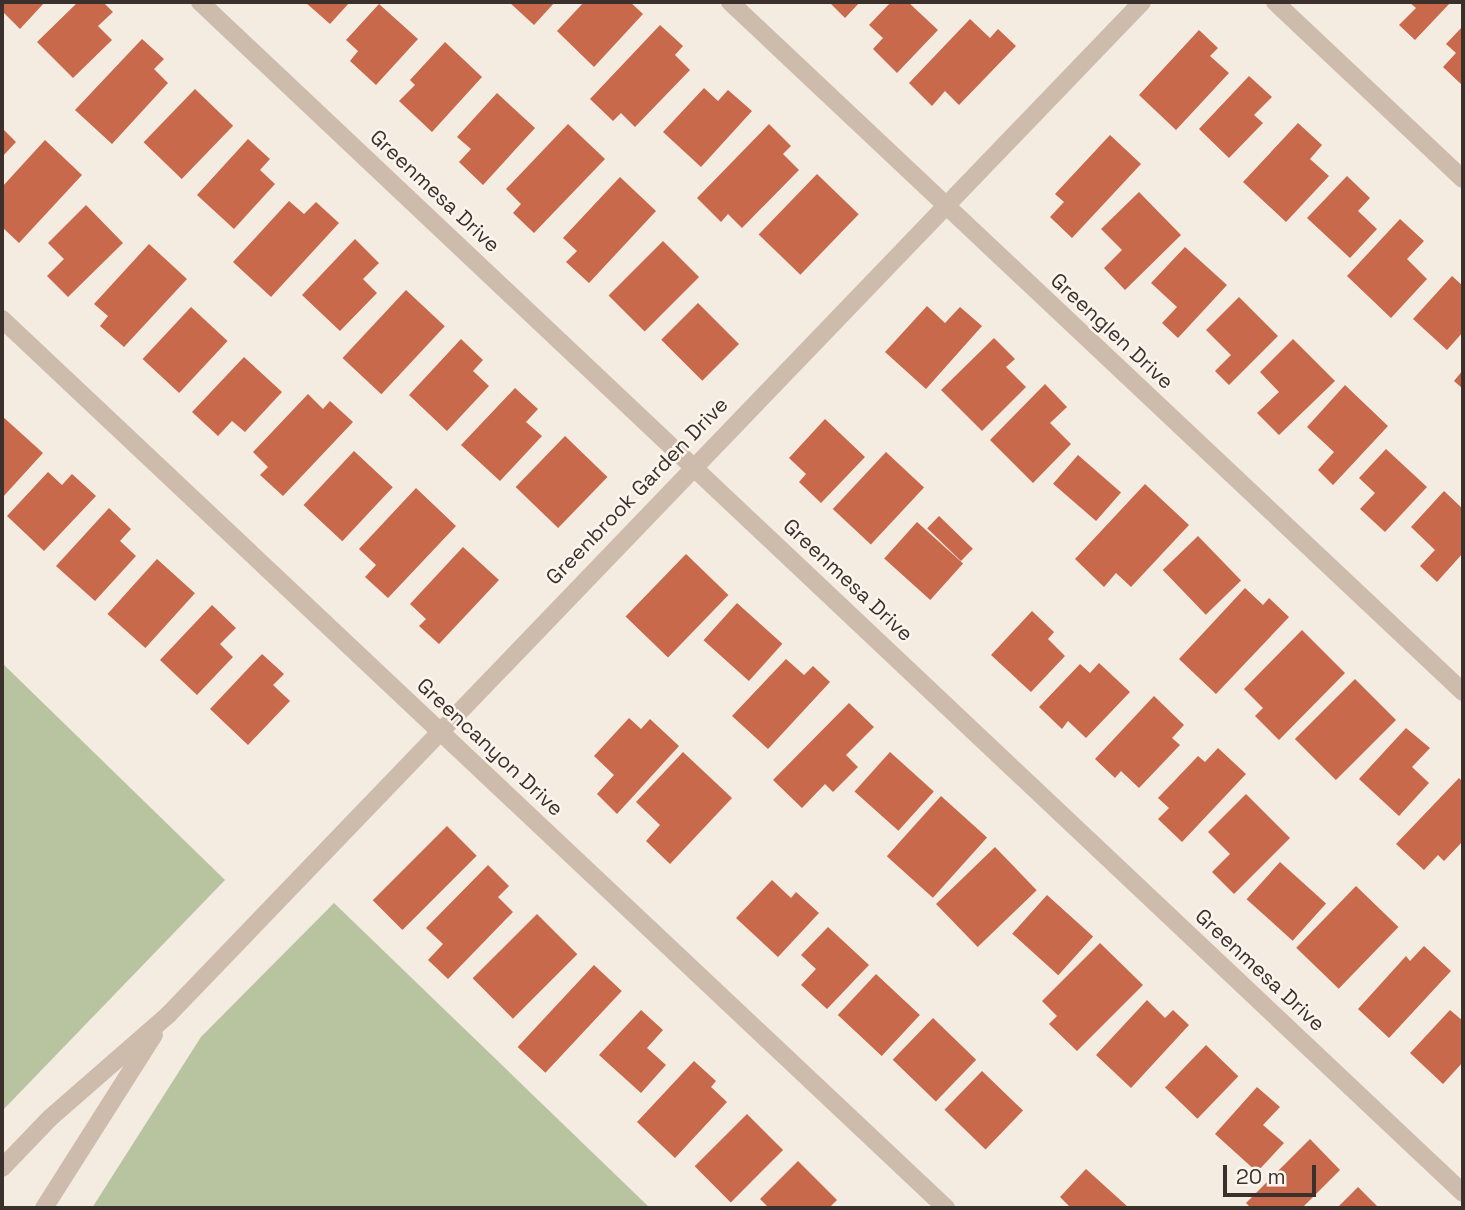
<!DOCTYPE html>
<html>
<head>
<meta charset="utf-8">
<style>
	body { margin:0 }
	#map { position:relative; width:1465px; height:1210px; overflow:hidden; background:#f4ebe1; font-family:"Space Grotesk",sans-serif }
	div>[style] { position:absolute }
	.green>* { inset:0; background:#b8c4a0 }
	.building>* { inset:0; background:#c8694b; transform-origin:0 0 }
	.street>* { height:18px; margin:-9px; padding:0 9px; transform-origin:9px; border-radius:9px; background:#cdbbac }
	span { translate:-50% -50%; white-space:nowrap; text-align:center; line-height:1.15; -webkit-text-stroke:5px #fbf5ee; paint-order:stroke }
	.street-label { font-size:21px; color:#3b302b }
	.frame { position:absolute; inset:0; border:4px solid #3b302b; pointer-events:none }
	.scale { position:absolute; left:1223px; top:1165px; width:93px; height:32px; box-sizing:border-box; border:4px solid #3b302b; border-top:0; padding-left:9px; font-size:21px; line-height:24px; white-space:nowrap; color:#3b302b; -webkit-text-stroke:5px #fbf5ee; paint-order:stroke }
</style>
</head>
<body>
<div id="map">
	<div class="green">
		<div style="clip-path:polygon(2px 663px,225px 880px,2px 1111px)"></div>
		<div style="clip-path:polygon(334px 903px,650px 1208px,92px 1208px,201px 1037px)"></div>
	</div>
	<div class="building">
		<div style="clip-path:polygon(2px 2px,45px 2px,20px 29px,2px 11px)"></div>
		<div style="clip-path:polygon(78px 2px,103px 2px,113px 12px,98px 26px,112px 40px,73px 78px,37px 42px)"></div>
		<div style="clip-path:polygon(305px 2px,350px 2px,330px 24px)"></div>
		<div style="clip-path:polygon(509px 2px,555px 2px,534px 25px)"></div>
		<div style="clip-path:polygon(584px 2px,630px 2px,643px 14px,594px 67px,557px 31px)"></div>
		<div style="clip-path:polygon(829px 2px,860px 2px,845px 18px)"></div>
		<div style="clip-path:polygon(891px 2px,908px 2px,938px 30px,897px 73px,873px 49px,883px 38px,869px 25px)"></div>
		<div style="clip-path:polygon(1409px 2px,1451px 2px,1415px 40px,1399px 25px,1416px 8px)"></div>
		<div style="clip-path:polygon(379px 4px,418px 39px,376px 85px,350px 61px,358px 51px,346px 40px)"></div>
		<div style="clip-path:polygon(970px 19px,990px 38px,998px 29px,1016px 46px,959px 105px,945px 91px,932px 106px,909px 83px)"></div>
		<div style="clip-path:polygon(660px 25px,683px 46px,675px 55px,690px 70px,635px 127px,621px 113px,613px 121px,590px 99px)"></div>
		<div style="clip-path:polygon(1463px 26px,1463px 86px,1443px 67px,1456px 53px,1446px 44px)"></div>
		<div style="clip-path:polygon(1199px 30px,1218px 48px,1210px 56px,1229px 73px,1176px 130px,1139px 95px)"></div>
		<div style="clip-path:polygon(142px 39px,164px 59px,154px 69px,168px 83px,112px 144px,75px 110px)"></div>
		<div style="clip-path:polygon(445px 42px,482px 77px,432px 132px,399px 101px,415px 85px,410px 80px)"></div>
		<div style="clip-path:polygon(1249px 76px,1272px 97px,1254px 115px,1263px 123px,1229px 158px,1199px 129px)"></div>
		<div style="clip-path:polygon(704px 88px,718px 101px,728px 90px,752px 111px,701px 167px,663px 132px)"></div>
		<div style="left:195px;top:89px;width:53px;height:74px;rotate:44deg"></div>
		<div style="clip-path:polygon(497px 93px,535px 128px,483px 185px,459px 162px,471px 149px,457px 137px)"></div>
		<div style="clip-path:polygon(1298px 123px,1322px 145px,1310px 159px,1329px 176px,1286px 222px,1243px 182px)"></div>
		<div style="clip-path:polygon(568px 124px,605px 159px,534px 233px,513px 213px,521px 204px,506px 189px)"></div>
		<div style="clip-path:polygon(769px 124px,791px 146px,783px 154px,799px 170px,742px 228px,728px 214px,721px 222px,697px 198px)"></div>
		<div style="clip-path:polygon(2px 128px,16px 142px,2px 157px)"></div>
		<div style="clip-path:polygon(1110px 135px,1141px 164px,1072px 238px,1050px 217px,1064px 202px,1055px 194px)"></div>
		<div style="clip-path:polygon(248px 139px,270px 159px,260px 170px,275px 184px,234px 229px,197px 195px)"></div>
		<div style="clip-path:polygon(45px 140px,82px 175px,19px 243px,2px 227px,2px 187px)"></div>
		<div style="left:817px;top:174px;width:58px;height:84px;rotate:44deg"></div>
		<div style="clip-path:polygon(1347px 176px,1370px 198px,1358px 211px,1377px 229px,1350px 258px,1307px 218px)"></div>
		<div style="clip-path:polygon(620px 177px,656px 211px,589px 283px,566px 262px,577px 251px,563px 238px)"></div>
		<div style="clip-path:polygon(1139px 192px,1181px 235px,1125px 290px,1104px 268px,1122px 250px,1101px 229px)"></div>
		<div style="clip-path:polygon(289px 201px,304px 214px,316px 202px,339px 223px,271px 297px,233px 262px)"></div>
		<div style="clip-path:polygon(86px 205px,123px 243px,68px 297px,47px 276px,64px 259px,48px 243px)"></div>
		<div style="clip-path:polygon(1400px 219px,1424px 241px,1407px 259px,1427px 279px,1391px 318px,1347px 276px)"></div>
		<div style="clip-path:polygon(355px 239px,379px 263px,363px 279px,377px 293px,340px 331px,302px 295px)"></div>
		<div style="left:663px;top:241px;width:51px;height:77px;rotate:45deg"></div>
		<div style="clip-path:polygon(149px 244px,187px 279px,124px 347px,100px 326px,108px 316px,94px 304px)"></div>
		<div style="clip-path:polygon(1185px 247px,1227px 285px,1178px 338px,1162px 323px,1177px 307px,1151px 283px)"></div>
		<div style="clip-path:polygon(1452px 276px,1463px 286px,1463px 332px,1447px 350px,1413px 319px)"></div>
		<div style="left:406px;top:290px;width:53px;height:93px;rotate:43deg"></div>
		<div style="clip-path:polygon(1239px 297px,1278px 336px,1229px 385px,1215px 371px,1231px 355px,1206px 330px)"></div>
		<div style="left:698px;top:303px;width:58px;height:52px;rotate:45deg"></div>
		<div style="clip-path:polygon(927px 306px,945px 323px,960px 307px,982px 326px,926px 389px,885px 352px)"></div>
		<div style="left:191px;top:307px;width:50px;height:71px;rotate:43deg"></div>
		<div style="clip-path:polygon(994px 338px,1015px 359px,1006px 367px,1026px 387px,982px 431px,941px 390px)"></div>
		<div style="clip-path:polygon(461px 339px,483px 360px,473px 371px,489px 386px,447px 431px,409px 395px)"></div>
		<div style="clip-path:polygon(1293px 339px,1335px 381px,1279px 435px,1257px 413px,1279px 392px,1260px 372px)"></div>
		<div style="clip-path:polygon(244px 357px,282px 392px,245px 432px,232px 421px,218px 436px,192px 412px)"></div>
		<div style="clip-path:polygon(1463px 370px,1463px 389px,1454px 381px)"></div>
		<div style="clip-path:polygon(1045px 384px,1067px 407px,1050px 423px,1071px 444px,1033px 483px,990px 440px)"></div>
		<div style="clip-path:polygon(1345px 385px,1388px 426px,1333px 485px,1318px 470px,1334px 452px,1307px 427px)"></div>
		<div style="clip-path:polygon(515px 388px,538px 409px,526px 422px,542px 436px,500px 481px,461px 445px)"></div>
		<div style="clip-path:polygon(308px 394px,323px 409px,330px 401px,353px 422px,283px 496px,260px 475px,268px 467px,253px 452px)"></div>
		<div style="clip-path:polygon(2px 416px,43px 453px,2px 498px)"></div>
		<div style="clip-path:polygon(825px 419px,865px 457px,821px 503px,799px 482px,806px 474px,789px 458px)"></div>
		<div style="left:565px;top:436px;width:59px;height:71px;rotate:44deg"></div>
		<div style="clip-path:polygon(1386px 449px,1427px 487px,1385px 532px,1360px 509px,1375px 493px,1359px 478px)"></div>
		<div style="left:354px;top:451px;width:53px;height:74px;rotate:43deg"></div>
		<div style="left:886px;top:452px;width:52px;height:78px;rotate:43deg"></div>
		<div style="left:1078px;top:455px;width:57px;height:38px;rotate:41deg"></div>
		<div style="clip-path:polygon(48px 472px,62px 485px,72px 474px,96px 496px,44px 551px,7px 516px)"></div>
		<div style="clip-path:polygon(1145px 484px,1189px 525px,1131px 587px,1116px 573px,1104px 587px,1075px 559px)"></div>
		<div style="clip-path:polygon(416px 488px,456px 526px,388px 598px,365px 577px,376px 565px,359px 549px)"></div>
		<div style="clip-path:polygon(1444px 491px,1463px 509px,1463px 553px,1437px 582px,1420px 566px,1435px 550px,1411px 527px)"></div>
		<div style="clip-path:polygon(109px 508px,131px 529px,120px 541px,136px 556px,95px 601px,56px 566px)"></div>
		<div style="left:939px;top:516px;width:47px;height:17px;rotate:44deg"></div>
		<div style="left:917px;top:522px;width:62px;height:49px;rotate:42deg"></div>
		<div style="left:1198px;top:536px;width:62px;height:49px;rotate:46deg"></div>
		<div style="clip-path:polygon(463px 547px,499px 580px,439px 644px,419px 626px,426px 619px,410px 604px)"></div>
		<div style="left:686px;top:554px;width:59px;height:87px;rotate:44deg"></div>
		<div style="left:157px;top:559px;width:51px;height:74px;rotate:42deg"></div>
		<div style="clip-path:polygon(1245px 588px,1263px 605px,1269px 598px,1289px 617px,1216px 694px,1179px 659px)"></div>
		<div style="left:737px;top:603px;width:61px;height:50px;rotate:42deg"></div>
		<div style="clip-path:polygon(212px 605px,236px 628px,220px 644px,233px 657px,197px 695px,160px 660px)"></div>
		<div style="clip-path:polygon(1032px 611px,1054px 632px,1048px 639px,1065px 656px,1031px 692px,991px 655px)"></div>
		<div style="clip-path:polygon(1302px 630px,1345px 673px,1279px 740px,1255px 716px,1263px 708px,1244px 689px)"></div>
		<div style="clip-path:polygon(262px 654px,284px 674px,273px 685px,290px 701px,248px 745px,210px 709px)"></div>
		<div style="clip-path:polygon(786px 659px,804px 675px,813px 666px,830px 682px,768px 749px,732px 716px)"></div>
		<div style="clip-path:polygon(1099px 663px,1130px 692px,1086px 738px,1068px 721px,1062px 729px,1039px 707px,1080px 664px,1090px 673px)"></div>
		<div style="left:1355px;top:679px;width:58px;height:85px;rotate:45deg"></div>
		<div style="clip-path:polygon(1154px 696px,1184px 725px,1172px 738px,1180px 745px,1139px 788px,1121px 771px,1115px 778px,1095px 759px)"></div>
		<div style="clip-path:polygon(849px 703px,874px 727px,846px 755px,858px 767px,833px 792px,825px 784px,802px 808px,773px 780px)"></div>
		<div style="clip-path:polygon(629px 718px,641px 729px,650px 719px,679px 746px,617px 814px,597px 794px,614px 775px,594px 756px)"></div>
		<div style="clip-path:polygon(1406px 728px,1430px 748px,1412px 767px,1429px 783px,1399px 816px,1359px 779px)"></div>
		<div style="clip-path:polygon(1218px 748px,1246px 774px,1182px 842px,1158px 819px,1169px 808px,1158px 798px,1198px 756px,1205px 762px)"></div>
		<div style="clip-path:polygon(683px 752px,732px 798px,670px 864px,646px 841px,660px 825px,636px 802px)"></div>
		<div style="left:890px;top:752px;width:59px;height:53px;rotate:42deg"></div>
		<div style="clip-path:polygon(1459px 778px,1463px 782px,1463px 841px,1444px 861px,1438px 855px,1424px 870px,1396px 844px)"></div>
		<div style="clip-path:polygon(1246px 794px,1290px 838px,1234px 894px,1212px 872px,1230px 854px,1208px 832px)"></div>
		<div style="left:941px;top:796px;width:62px;height:81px;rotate:42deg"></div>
		<div style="left:447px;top:826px;width:42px;height:105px;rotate:45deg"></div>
		<div style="left:995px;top:847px;width:60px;height:82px;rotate:46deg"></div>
		<div style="left:1280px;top:862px;width:62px;height:50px;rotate:42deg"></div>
		<div style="clip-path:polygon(488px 865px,509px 886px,498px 897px,513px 912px,448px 979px,428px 960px,443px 944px,426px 928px)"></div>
		<div style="clip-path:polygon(772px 880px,791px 898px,796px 892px,819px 913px,778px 957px,736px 918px)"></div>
		<div style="left:1356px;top:886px;width:59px;height:86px;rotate:44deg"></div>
		<div style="left:1047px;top:895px;width:62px;height:52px;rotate:42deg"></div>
		<div style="left:537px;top:914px;width:57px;height:91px;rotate:45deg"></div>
		<div style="clip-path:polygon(828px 927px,869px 965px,827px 1009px,801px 985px,816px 969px,801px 955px)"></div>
		<div style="clip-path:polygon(1100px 943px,1143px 985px,1077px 1051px,1049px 1024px,1057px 1016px,1042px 1001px)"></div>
		<div style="clip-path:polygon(1424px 946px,1451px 971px,1389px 1038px,1358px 1009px,1406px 956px,1410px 961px)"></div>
		<div style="left:594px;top:965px;width:38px;height:112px;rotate:43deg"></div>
		<div style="left:876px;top:974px;width:60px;height:56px;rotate:43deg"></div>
		<div style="clip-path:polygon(1147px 1000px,1165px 1018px,1173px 1010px,1189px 1025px,1131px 1088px,1096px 1055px)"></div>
		<div style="clip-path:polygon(641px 1010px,663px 1030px,647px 1048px,666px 1065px,641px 1093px,599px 1055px)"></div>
		<div style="clip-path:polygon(1450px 1010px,1463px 1021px,1463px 1062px,1443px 1084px,1410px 1053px)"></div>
		<div style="left:933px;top:1018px;width:60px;height:58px;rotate:44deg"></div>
		<div style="left:1206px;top:1045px;width:45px;height:59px;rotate:44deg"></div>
		<div style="clip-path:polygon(694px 1061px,716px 1081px,711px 1087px,727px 1102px,675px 1158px,637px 1122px)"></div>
		<div style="left:982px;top:1071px;width:57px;height:54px;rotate:44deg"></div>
		<div style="clip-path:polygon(1257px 1087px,1280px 1107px,1263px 1125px,1284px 1143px,1257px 1172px,1215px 1134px)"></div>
		<div style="left:747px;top:1114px;width:51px;height:74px;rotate:45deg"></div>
		<div style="clip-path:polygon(1310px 1139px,1340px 1170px,1302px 1208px,1251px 1208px,1246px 1203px)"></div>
		<div style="clip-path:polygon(798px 1161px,837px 1200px,829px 1208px,769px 1208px,760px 1199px)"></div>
		<div style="clip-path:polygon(1086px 1169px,1128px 1207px,1127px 1208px,1071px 1208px,1060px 1197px)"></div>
		<div style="clip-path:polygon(1358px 1187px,1379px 1208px,1337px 1208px)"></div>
	</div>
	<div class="street">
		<div style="left:200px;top:2px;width:1736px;rotate:43.32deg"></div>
		<div style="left:730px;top:2px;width:1007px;rotate:43.27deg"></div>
		<div style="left:1275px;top:2px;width:258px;rotate:43.3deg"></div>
		<div style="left:2px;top:319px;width:1297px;rotate:43.28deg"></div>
		<div style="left:2px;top:1168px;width:69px;rotate:-46.2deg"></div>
		<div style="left:50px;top:1118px;width:157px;rotate:-41.1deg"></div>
		<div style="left:168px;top:1015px;width:1405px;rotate:-46.12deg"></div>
		<div style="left:44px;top:1208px;width:205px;rotate:-57.6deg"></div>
	</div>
	<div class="street-label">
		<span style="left:435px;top:191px;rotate:43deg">Greenmesa Drive</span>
		<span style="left:1112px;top:331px;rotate:43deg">Greenglen Drive</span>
		<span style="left:637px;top:491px;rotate:-46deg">Greenbrook Garden Drive</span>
		<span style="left:848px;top:580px;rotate:43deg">Greenmesa Drive</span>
		<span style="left:490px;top:747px;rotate:43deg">Greencanyon Drive</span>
		<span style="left:1260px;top:970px;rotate:43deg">Greenmesa Drive</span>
	</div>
	<div class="frame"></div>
	<div class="scale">20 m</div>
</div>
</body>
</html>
